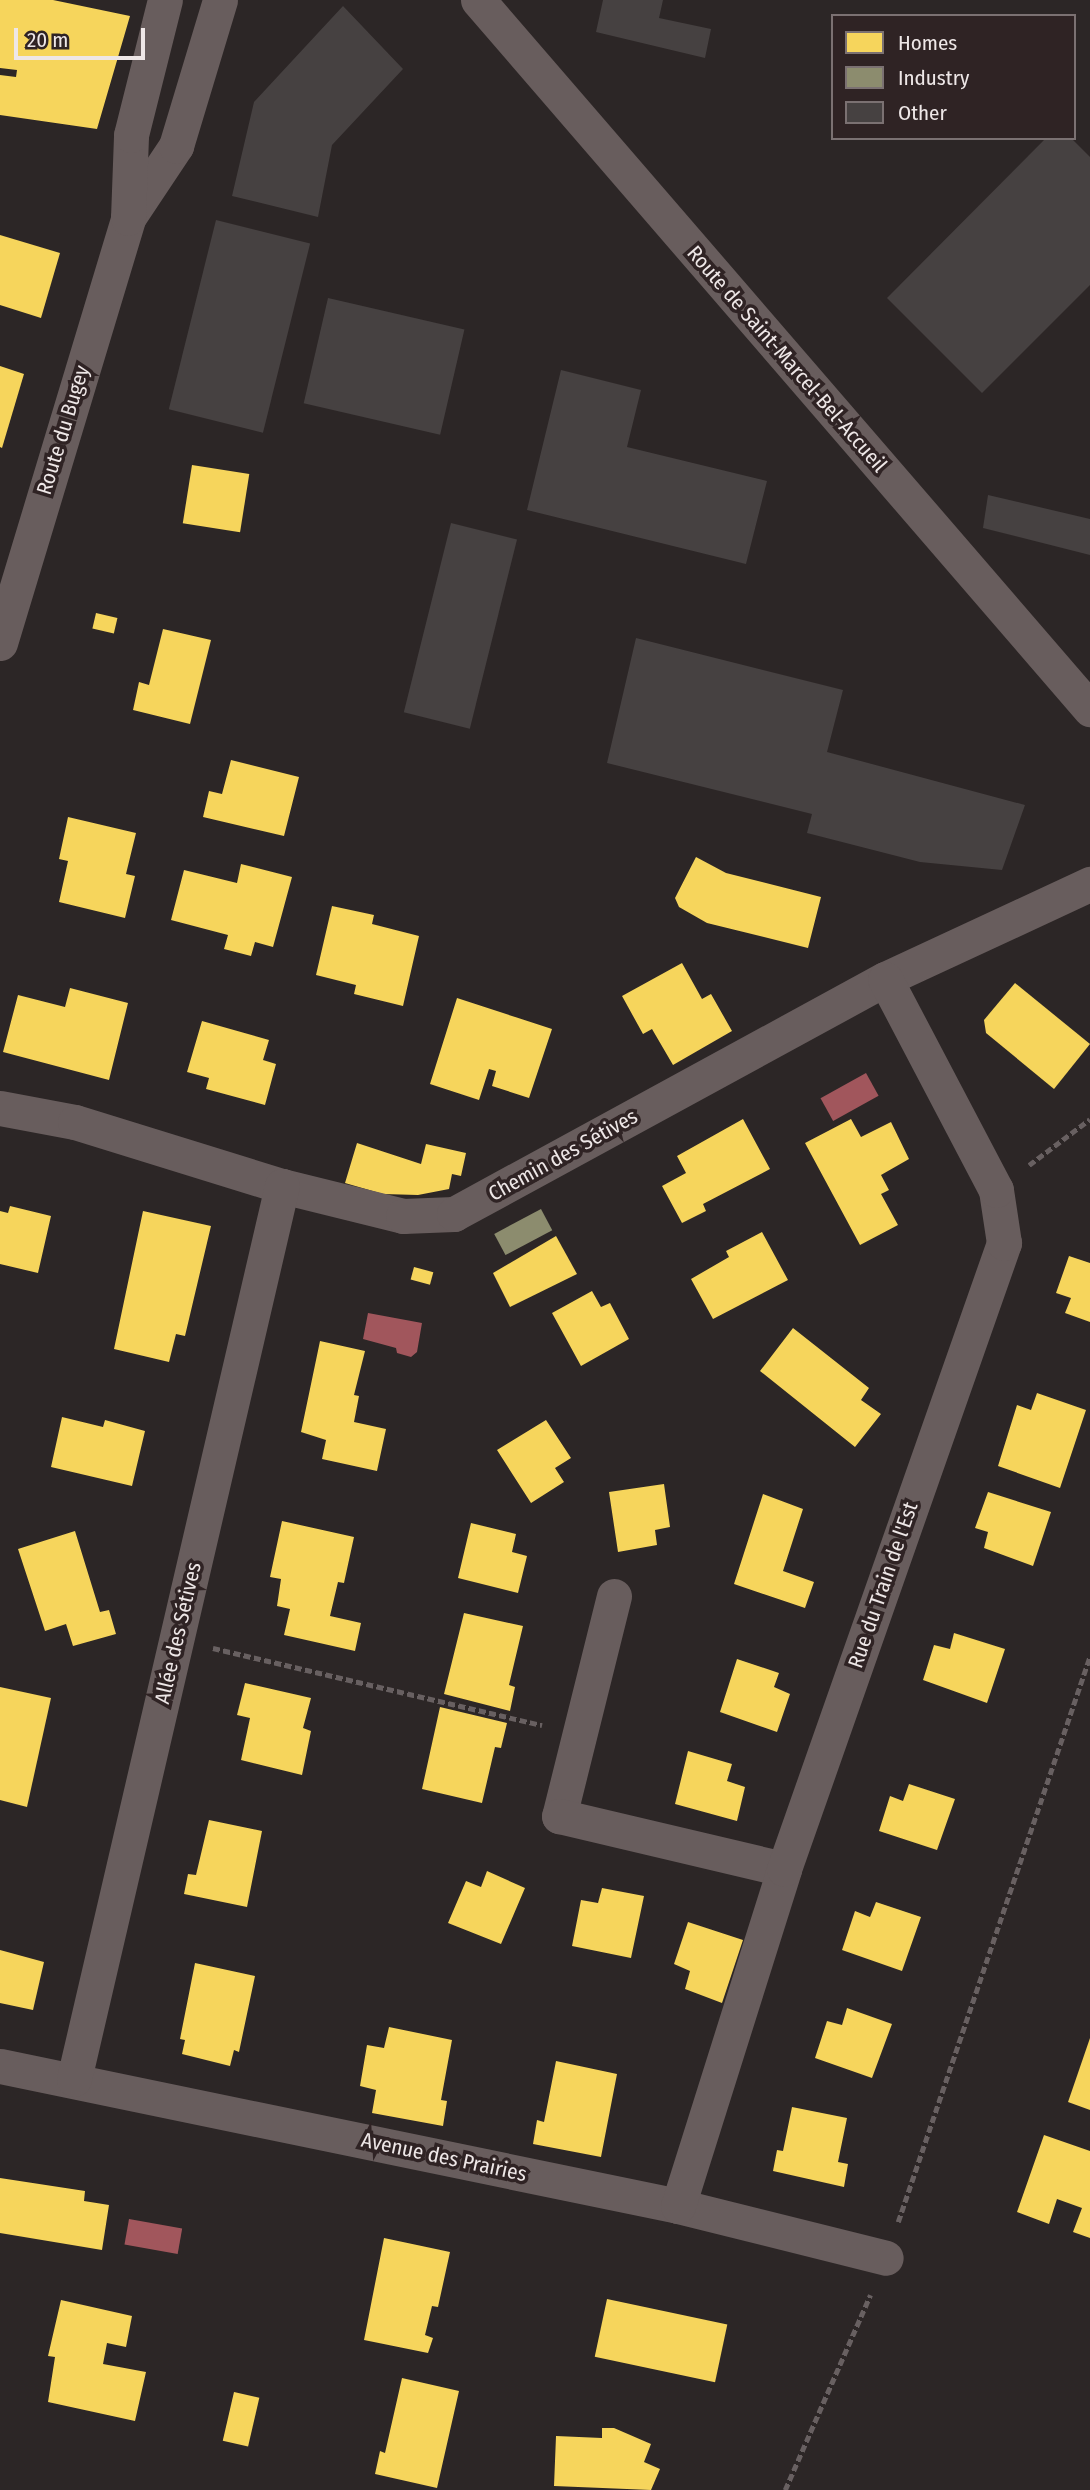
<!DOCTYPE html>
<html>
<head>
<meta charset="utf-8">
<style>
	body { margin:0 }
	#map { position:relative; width:1090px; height:2490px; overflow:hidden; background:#2c2626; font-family:"Fira Sans Condensed",sans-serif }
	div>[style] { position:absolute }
	.water>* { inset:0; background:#a1565c; transform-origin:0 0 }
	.homes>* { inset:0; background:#f6d55c; transform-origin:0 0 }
	.industry>* { inset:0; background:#8c8c6e; transform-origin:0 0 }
	.building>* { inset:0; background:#464141; transform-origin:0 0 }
	.path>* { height:4.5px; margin-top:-2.25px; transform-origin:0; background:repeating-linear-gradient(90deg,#686061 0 7px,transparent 0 10.5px) }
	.minor>* { height:35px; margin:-17.5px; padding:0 17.5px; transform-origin:17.5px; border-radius:17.5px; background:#685d5d }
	span { translate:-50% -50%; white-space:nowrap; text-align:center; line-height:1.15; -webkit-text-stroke:7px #2f2324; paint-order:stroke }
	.street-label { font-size:21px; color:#eee7e7 }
	.legend { position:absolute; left:831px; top:14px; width:245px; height:126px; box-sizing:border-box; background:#2f2324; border:2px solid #7b7172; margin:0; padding:9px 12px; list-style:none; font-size:21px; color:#eee7e7 }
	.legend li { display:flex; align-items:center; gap:14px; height:35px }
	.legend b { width:35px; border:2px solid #7b7172 }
	.scale { position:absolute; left:14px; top:28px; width:131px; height:32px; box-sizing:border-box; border:4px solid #eee7e7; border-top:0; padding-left:9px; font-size:21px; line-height:24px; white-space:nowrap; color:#eee7e7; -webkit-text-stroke:5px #2f2324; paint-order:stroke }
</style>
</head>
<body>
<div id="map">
	<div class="water">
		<div style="left:866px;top:1073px;width:26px;height:52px;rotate:61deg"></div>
		<div style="clip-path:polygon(368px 1313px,422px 1323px,417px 1352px,411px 1357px,397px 1353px,396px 1348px,363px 1339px)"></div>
		<div style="left:129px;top:2219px;width:54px;height:26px;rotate:10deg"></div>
	</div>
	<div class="homes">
		<div style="clip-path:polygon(0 0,53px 0,130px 16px,97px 129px,0 115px,0 75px,16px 77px,17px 70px,0 68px)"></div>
		<div style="clip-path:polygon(0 235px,60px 253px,41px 318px,0 305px)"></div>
		<div style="clip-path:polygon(0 366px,24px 374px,2px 448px,0 447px)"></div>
		<div style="left:192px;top:465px;width:58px;height:59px;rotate:9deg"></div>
		<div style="left:96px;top:613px;width:22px;height:16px;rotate:13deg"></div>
		<div style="clip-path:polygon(163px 629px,211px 640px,190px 724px,133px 710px,139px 682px,149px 685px)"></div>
		<div style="clip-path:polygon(231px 760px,299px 777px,284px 836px,203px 817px,209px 791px,222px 794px)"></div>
		<div style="clip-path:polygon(68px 817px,136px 833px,126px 874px,135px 876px,125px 918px,59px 902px,68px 861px,59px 859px)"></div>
		<div style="clip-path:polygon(696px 857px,726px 873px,821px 897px,808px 948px,707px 923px,679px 907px,675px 898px)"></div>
		<div style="clip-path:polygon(241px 864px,292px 877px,273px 947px,255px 942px,251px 956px,224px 949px,228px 935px,171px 920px,184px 870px,237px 883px)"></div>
		<div style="clip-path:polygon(332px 906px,374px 915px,372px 924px,419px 936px,403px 1006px,354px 994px,356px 985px,316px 975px)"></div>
		<div style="clip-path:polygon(682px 963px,702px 999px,711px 994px,732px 1031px,673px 1065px,652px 1029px,643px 1034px,622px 996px)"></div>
		<div style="clip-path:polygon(1015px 983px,1090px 1044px,1054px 1089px,986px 1033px,984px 1020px)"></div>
		<div style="clip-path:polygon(70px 988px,128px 1003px,109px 1080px,3px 1052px,18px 995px,65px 1007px)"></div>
		<div style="clip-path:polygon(457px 998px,552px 1029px,529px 1098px,492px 1086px,496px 1071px,489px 1069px,479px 1100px,430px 1084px)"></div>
		<div style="clip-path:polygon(202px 1021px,269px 1040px,263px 1060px,276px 1064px,265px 1105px,206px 1089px,209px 1078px,187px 1072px)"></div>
		<div style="clip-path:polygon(743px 1119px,770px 1169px,703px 1204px,706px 1211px,682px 1223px,662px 1186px,686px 1173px,677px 1156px)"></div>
		<div style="clip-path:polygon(851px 1119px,861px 1137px,891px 1122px,909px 1159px,881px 1175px,889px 1190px,881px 1194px,898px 1225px,860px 1245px,805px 1143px)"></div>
		<div style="clip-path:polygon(357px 1143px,421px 1164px,426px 1144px,466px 1153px,461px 1176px,452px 1174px,449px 1189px,418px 1195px,383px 1194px,345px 1183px)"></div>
		<div style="clip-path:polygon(10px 1206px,51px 1216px,38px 1273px,0 1264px,0 1211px,8px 1213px)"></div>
		<div style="clip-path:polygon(143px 1211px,211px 1226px,185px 1336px,176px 1334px,169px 1362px,114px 1349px)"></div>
		<div style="clip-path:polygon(762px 1232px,788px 1280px,713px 1319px,691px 1279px,729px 1257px,726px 1251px)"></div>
		<div style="clip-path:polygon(556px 1236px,577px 1274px,510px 1307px,493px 1273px)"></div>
		<div style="clip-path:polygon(1069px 1256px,1090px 1263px,1090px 1322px,1065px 1313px,1071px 1298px,1056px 1293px)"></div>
		<div style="left:414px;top:1267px;width:20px;height:13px;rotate:15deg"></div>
		<div style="clip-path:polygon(592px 1291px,601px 1307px,610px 1303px,629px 1339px,581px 1366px,552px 1313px)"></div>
		<div style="clip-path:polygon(793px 1328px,869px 1388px,861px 1400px,881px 1414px,855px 1447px,760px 1371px)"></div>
		<div style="clip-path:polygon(320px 1341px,365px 1351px,354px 1395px,359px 1396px,354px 1422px,386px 1429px,377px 1471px,322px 1459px,326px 1440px,301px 1432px)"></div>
		<div style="clip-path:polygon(1037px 1393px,1086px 1410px,1060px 1488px,998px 1466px,1017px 1405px,1031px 1410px)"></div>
		<div style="clip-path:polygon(62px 1417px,103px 1427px,105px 1420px,145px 1431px,132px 1486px,51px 1467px)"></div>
		<div style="clip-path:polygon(546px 1420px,571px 1458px,555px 1468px,564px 1482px,531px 1503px,497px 1450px)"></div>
		<div style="clip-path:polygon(664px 1484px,670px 1527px,655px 1530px,657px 1545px,618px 1552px,609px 1492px)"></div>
		<div style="clip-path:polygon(988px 1492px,1051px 1512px,1033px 1566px,984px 1548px,988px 1532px,975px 1528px)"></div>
		<div style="clip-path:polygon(763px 1494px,803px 1509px,783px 1571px,814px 1582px,805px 1608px,734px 1584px)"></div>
		<div style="clip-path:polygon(282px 1521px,354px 1537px,344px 1583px,338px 1582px,330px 1616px,361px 1623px,355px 1651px,284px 1635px,290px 1609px,277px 1606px,281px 1579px,270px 1577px)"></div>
		<div style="clip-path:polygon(471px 1523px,516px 1534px,512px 1552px,527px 1556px,518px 1593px,458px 1578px)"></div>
		<div style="clip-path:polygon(75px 1531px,100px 1612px,109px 1610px,116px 1634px,73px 1646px,66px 1624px,45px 1631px,18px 1549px)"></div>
		<div style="clip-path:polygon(464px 1613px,523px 1626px,509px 1685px,515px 1687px,510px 1711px,444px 1694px)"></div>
		<div style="clip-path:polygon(954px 1633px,1005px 1649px,987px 1703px,923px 1680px,934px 1645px,950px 1649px)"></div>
		<div style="clip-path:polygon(737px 1659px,779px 1673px,774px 1687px,790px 1694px,777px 1732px,720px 1712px)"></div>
		<div style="clip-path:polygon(245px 1683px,311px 1698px,303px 1728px,311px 1731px,302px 1775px,241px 1760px,250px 1718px,237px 1715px)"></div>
		<div style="clip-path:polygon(0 1687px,51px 1698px,27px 1807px,0 1800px)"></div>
		<div style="clip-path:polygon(440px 1707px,507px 1723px,501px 1748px,495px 1747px,482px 1803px,422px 1789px)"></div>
		<div style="clip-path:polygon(688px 1751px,732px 1764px,727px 1781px,745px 1787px,737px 1821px,675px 1804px)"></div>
		<div style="clip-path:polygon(909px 1784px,955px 1799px,937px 1850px,879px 1831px,890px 1796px,903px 1801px)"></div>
		<div style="clip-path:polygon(209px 1820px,262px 1831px,247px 1907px,184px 1894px,188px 1874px,196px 1875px)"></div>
		<div style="clip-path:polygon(487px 1871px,525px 1888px,501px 1944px,448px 1923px,466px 1881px,481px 1887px)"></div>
		<div style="clip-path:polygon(602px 1888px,644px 1896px,631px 1958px,572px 1946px,581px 1900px,598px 1903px)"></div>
		<div style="clip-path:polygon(876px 1902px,921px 1917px,902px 1971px,842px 1950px,855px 1911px,870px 1917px)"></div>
		<div style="clip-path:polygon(688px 1922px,743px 1940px,722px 2003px,685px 1989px,690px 1971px,674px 1964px)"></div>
		<div style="clip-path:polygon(0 1950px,44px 1962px,33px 2010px,0 2003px)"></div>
		<div style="clip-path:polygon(195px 1963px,255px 1976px,239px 2052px,234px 2050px,230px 2066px,182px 2054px,185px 2040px,180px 2039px)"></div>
		<div style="clip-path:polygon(847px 2008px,892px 2024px,872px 2078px,815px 2058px,827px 2021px,842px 2025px)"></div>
		<div style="clip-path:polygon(389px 2027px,452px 2040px,441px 2100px,447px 2101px,443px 2126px,372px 2113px,376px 2090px,360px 2086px,367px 2045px,384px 2048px)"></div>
		<div style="clip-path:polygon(1090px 2038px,1090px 2110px,1068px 2102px)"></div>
		<div style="clip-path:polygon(556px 2061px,617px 2074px,601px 2157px,533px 2144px,537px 2120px,544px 2122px)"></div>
		<div style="clip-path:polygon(792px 2107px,847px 2118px,838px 2162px,848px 2164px,844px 2187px,773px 2171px,777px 2150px,783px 2151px)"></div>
		<div style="clip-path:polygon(1044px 2135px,1090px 2151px,1090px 2238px,1073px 2232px,1082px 2208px,1057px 2199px,1049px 2224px,1017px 2212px)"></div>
		<div style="clip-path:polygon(0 2178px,85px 2191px,84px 2201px,109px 2205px,102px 2250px,0 2233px)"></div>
		<div style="clip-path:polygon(384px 2238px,450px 2252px,438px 2307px,432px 2306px,425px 2335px,433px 2338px,428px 2353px,364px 2340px)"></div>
		<div style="left:607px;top:2299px;width:123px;height:59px;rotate:12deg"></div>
		<div style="clip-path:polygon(61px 2300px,132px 2316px,126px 2347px,107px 2343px,103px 2364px,146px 2372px,135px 2421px,48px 2402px,55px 2357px,48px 2356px)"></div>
		<div style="clip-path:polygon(402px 2378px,459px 2391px,437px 2488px,375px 2474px,380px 2451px,385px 2453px)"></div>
		<div style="left:234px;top:2392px;width:26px;height:50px;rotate:13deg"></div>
		<div style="clip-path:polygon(602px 2428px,614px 2428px,651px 2444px,644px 2462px,660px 2469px,651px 2490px,554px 2486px,556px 2436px,602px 2438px)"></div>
	</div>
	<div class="industry">
		<div style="left:541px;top:1209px;width:24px;height:53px;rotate:62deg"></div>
	</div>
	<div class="building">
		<div style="clip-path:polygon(603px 0,663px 0,659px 18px,711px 29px,705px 58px,596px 32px)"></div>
		<div style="clip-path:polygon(343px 6px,403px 69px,332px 145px,318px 217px,232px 196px,254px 102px)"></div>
		<div style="clip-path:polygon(1046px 138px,1071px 138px,1090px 157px,1090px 285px,982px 393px,887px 298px)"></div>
		<div style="left:216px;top:220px;width:97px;height:195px;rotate:14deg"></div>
		<div style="left:328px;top:298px;width:140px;height:108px;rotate:13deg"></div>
		<div style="clip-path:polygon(561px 370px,641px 390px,627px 447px,767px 481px,746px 564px,527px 510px)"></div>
		<div style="clip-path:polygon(988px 495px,1090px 519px,1090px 555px,983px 528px)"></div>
		<div style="left:451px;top:523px;width:68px;height:195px;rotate:14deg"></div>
		<div style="clip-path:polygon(636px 638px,843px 690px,827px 752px,1025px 805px,1002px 870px,920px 862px,807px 833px,812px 814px,607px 763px)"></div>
	</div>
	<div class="path">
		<div style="left:1029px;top:1165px;width:76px;rotate:-37deg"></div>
		<div style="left:213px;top:1648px;width:338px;rotate:13.2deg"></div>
		<div style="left:898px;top:2222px;width:598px;rotate:-71.26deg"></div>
		<div style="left:785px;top:2490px;width:213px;rotate:-66.4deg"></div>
	</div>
	<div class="minor">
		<div style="left:478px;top:0;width:937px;rotate:49.2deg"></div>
		<div style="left:128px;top:218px;width:87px;rotate:-56.3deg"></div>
		<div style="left:176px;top:146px;width:152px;rotate:-73.2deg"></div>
		<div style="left:0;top:643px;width:444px;rotate:-73.2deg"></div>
		<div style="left:128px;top:218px;width:83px;rotate:-87.9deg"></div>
		<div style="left:131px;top:135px;width:139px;rotate:-75.9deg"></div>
		<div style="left:0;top:1108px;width:76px;rotate:10.6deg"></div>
		<div style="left:75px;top:1122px;width:217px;rotate:17.2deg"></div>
		<div style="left:282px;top:1186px;width:125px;rotate:13.9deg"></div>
		<div style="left:403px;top:1216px;width:51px;rotate:-2.2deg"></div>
		<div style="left:454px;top:1214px;width:491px;rotate:-28.6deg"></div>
		<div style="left:885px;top:979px;width:226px;rotate:-24.9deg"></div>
		<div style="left:614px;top:1596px;width:227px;rotate:104deg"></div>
		<div style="left:559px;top:1816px;width:231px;rotate:13.3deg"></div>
		<div style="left:0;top:2066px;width:692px;rotate:11.67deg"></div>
		<div style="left:678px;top:2206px;width:214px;rotate:14deg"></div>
		<div style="left:74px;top:2079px;width:917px;rotate:-76.89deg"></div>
		<div style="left:678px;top:2206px;width:353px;rotate:-72.5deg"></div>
		<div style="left:784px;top:1869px;width:664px;rotate:-70.64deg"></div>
		<div style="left:1004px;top:1243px;width:54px;rotate:-98.6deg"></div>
		<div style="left:996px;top:1190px;width:238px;rotate:-117.7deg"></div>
	</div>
	<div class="street-label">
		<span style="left:787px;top:359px;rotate:49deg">Route de Saint-Marcel-Bel-Accueil</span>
		<span style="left:63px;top:430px;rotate:-73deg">Route du Bugey</span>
		<span style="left:563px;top:1155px;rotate:-29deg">Chemin des Sétives</span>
		<span style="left:883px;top:1585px;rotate:-71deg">Rue du Train de l'Est</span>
		<span style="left:178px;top:1633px;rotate:-77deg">Allée des Sétives</span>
		<span style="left:444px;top:2157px;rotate:12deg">Avenue des Prairies</span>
	</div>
	<ul class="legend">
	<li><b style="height:19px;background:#f6d55c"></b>Homes</li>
	<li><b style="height:19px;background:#8c8c6e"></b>Industry</li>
	<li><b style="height:19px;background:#464141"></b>Other</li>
	</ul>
	<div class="scale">20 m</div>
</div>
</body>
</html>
